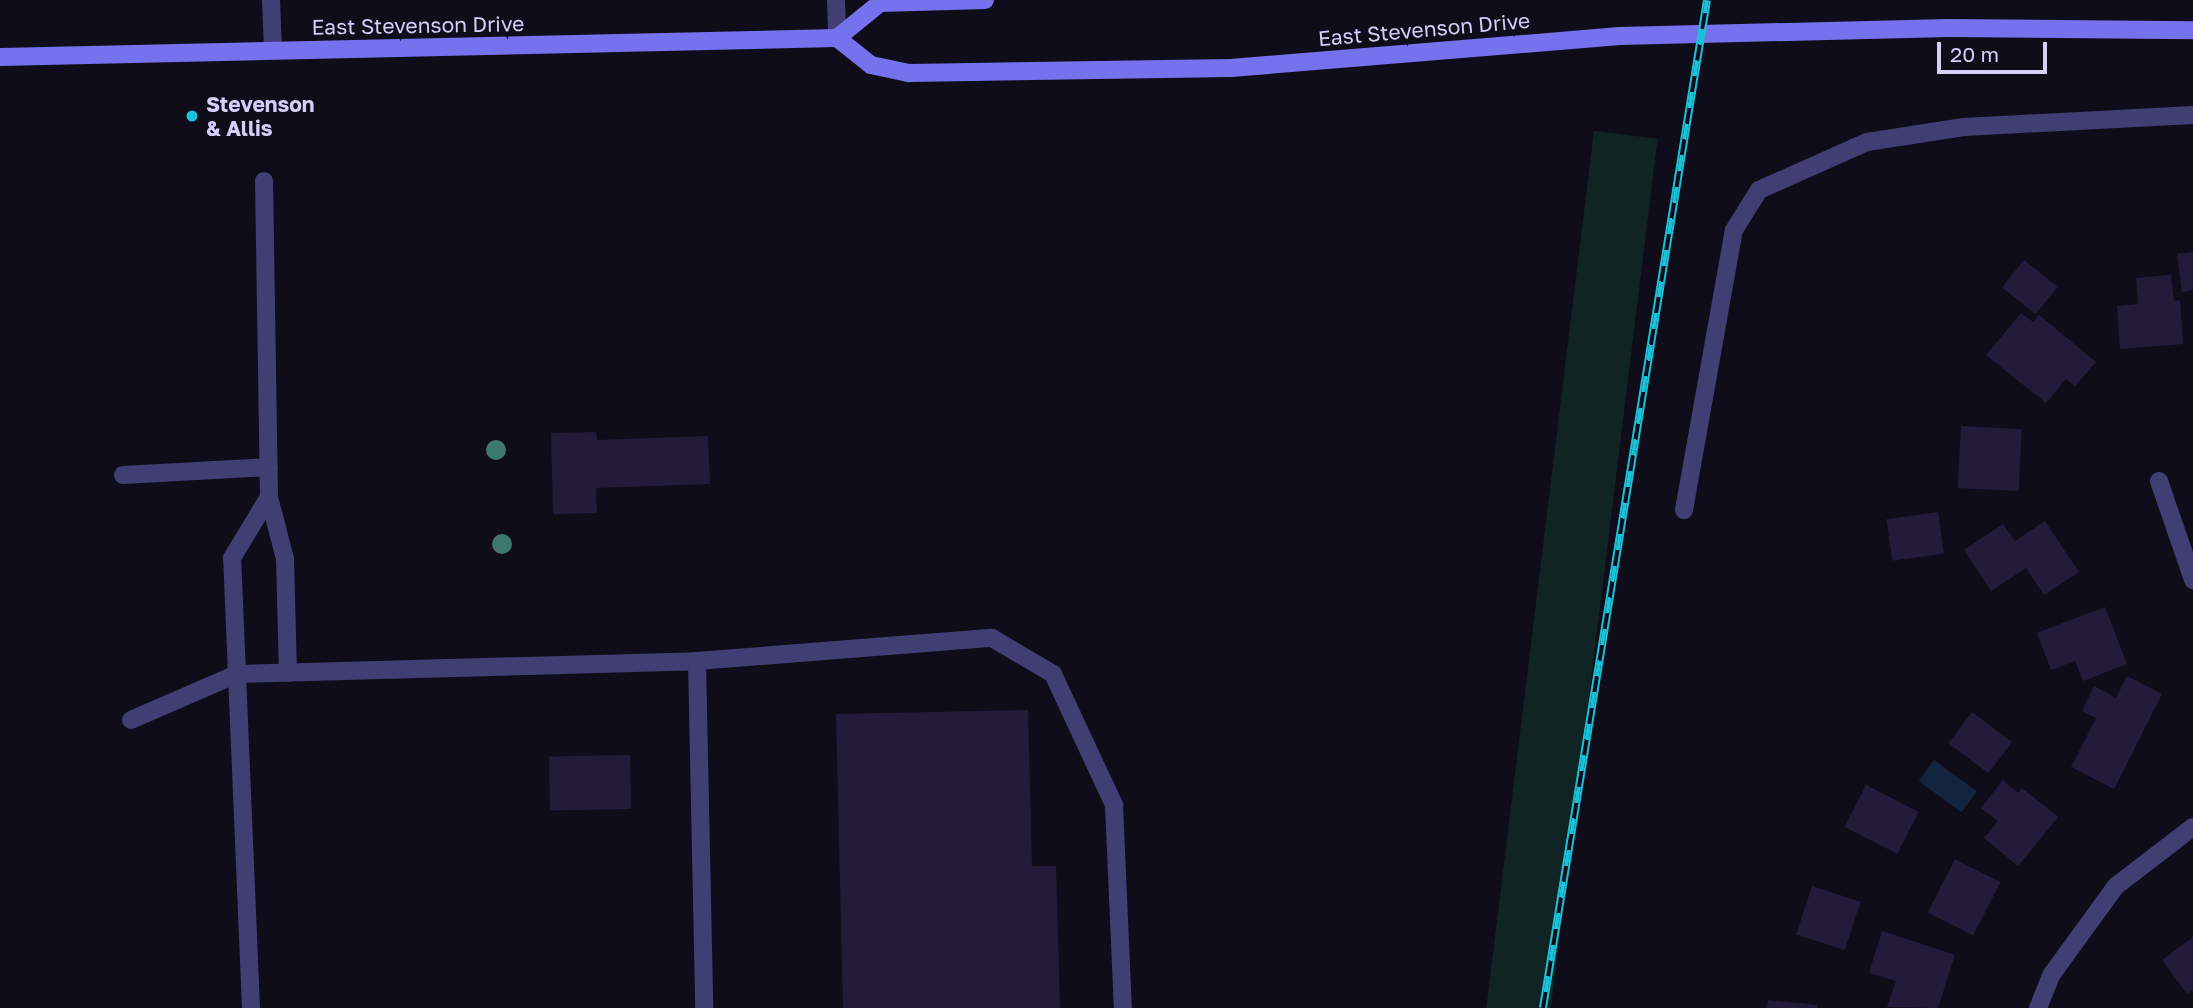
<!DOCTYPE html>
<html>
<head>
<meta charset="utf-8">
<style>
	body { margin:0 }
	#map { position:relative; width:2193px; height:1008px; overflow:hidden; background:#100d1b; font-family:"Golos Text",sans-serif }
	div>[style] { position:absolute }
	.green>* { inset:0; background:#112424; transform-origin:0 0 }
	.water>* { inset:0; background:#13243f; transform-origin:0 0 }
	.building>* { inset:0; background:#221c3a; transform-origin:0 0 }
	.lane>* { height:18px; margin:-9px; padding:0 9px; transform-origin:9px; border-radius:9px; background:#413e74 }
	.street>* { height:18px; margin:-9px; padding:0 9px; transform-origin:9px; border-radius:9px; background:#413e74 }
	.secondary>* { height:18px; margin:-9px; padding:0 9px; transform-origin:9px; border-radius:9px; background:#7671ed }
	.rail>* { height:8px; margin-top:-4px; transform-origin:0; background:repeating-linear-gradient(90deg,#100d1b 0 16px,#1bc1d7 0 32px); box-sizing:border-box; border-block:2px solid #1bc1d7 }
	.trees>* { width:20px; height:20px; margin:-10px; border-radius:50%; background:#3e7770 }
	.dots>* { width:19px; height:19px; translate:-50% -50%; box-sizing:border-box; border:4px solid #100d1b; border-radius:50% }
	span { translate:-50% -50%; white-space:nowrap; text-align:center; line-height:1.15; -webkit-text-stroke:7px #100d1b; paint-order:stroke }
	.street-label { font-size:21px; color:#d4cef9 }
	.poi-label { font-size:21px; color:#d4cef9; font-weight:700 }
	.left { translate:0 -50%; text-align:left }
	.scale { position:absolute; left:1937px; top:42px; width:110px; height:32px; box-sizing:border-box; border:4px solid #d4cef9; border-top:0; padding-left:9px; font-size:21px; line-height:24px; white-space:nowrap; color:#d4cef9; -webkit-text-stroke:5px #100d1b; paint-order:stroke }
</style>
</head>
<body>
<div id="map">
	<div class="green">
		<div style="left:1594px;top:131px;width:64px;height:892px;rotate:7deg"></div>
	</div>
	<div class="water">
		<div style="left:1934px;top:760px;width:53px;height:26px;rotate:36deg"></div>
	</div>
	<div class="building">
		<div style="clip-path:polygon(2193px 252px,2193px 290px,2182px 292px,2177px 254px)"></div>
		<div style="left:2024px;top:260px;width:43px;height:35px;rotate:39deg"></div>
		<div style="clip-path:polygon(2171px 275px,2174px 301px,2180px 300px,2183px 344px,2120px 349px,2117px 306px,2138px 304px,2136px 278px)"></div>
		<div style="clip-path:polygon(2021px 313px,2033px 322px,2039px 315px,2096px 362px,2075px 386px,2066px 379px,2046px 403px,1986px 355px)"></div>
		<div style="left:1961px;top:426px;width:61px;height:62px;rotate:3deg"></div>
		<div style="clip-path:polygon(596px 432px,597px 440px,708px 436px,710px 484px,596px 488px,597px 513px,553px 514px,551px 433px)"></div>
		<div style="left:1938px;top:512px;width:42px;height:52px;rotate:82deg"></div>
		<div style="clip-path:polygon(2045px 521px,2079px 572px,2044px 595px,2026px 568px,1991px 591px,1964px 550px,2003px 524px,2015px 541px)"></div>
		<div style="clip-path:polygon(2105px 607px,2127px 664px,2083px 681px,2075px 661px,2051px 670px,2037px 633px)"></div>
		<div style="clip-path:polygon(2127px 676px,2162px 694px,2114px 789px,2071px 767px,2096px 718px,2082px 711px,2094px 686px,2116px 698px)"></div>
		<div style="clip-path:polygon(1028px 710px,1032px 866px,1056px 866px,1060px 1008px,843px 1008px,836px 714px)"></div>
		<div style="left:1972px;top:712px;width:50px;height:39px;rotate:37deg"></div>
		<div style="left:630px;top:755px;width:54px;height:81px;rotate:89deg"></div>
		<div style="clip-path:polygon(2003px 780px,2018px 793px,2022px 788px,2058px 817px,2018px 866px,1984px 838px,1998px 821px,1981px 808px)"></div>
		<div style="left:1866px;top:785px;width:59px;height:47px;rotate:27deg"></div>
		<div style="left:1955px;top:859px;width:51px;height:60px;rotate:27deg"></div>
		<div style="left:1812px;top:886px;width:51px;height:51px;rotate:18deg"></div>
		<div style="clip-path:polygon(1882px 931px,1955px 955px,1938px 1008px,1887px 1007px,1896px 981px,1869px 973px)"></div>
		<div style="clip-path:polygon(2193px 937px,2193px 990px,2187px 994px,2162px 960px)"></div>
		<div style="clip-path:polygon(1768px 1000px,1818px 1005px,1817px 1008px,1767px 1008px)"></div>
	</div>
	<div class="lane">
		<div style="left:123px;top:475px;width:146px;rotate:-3.1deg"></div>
		<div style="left:269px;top:497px;width:64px;rotate:75.5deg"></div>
		<div style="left:285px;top:559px;width:114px;rotate:88.5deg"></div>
		<div style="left:1684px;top:510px;width:284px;rotate:-79.9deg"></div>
		<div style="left:1734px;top:230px;width:47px;rotate:-58deg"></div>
		<div style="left:1759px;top:190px;width:118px;rotate:-24deg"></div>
		<div style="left:1867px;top:142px;width:98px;rotate:-8.8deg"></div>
		<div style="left:1964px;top:127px;width:229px;rotate:-3deg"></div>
		<div style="left:697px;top:661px;width:296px;rotate:-4.5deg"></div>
		<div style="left:992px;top:638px;width:71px;rotate:30.5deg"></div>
		<div style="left:1053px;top:674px;width:145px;rotate:65deg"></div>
		<div style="left:1114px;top:805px;width:203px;rotate:87.5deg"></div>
		<div style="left:131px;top:720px;width:116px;rotate:-23.5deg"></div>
		<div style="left:237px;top:674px;width:460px;rotate:-1.6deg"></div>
		<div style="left:697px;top:661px;width:347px;rotate:88.8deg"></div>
		<div style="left:251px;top:1008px;width:450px;rotate:-92.4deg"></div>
		<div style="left:232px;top:558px;width:71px;rotate:-58.8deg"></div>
		<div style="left:269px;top:497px;width:316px;rotate:-90.9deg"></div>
	</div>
	<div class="street">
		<div style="left:271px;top:0;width:50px;rotate:87.7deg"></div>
		<div style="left:836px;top:0;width:38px;rotate:88deg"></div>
		<div style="left:2159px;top:481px;width:105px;rotate:71deg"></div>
		<div style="left:2038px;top:1008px;width:37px;rotate:-68deg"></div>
		<div style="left:2052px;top:974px;width:109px;rotate:-54deg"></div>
		<div style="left:2116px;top:886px;width:97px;rotate:-37.5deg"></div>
	</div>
	<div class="secondary">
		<div style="left:837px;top:38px;width:43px;rotate:38.5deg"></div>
		<div style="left:871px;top:65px;width:39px;rotate:12deg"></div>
		<div style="left:909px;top:73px;width:322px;rotate:-0.9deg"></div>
		<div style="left:1231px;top:68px;width:390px;rotate:-4.7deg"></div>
		<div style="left:1620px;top:36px;width:328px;rotate:-1.4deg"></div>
		<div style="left:1948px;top:28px;width:245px;rotate:0.5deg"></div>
		<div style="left:0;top:57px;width:837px;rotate:-1.3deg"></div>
		<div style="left:837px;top:38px;width:55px;rotate:-39.1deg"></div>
		<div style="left:880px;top:3px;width:105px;rotate:-1.6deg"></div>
	</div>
	<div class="rail">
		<div style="left:1543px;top:1008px;width:1021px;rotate:-80.76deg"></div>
	</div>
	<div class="trees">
		<div style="left:496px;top:450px"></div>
		<div style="left:502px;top:544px"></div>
	</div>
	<div class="dots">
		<div style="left:192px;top:116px;background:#1bc1d7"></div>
	</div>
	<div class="street-label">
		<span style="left:418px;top:25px;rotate:-1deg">East Stevenson Drive</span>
		<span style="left:1424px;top:29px;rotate:-5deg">East Stevenson Drive</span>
	</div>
	<div class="poi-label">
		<span class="left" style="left:206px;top:116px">Stevenson<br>&amp; Allis</span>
	</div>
	<div class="scale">20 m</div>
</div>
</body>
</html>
